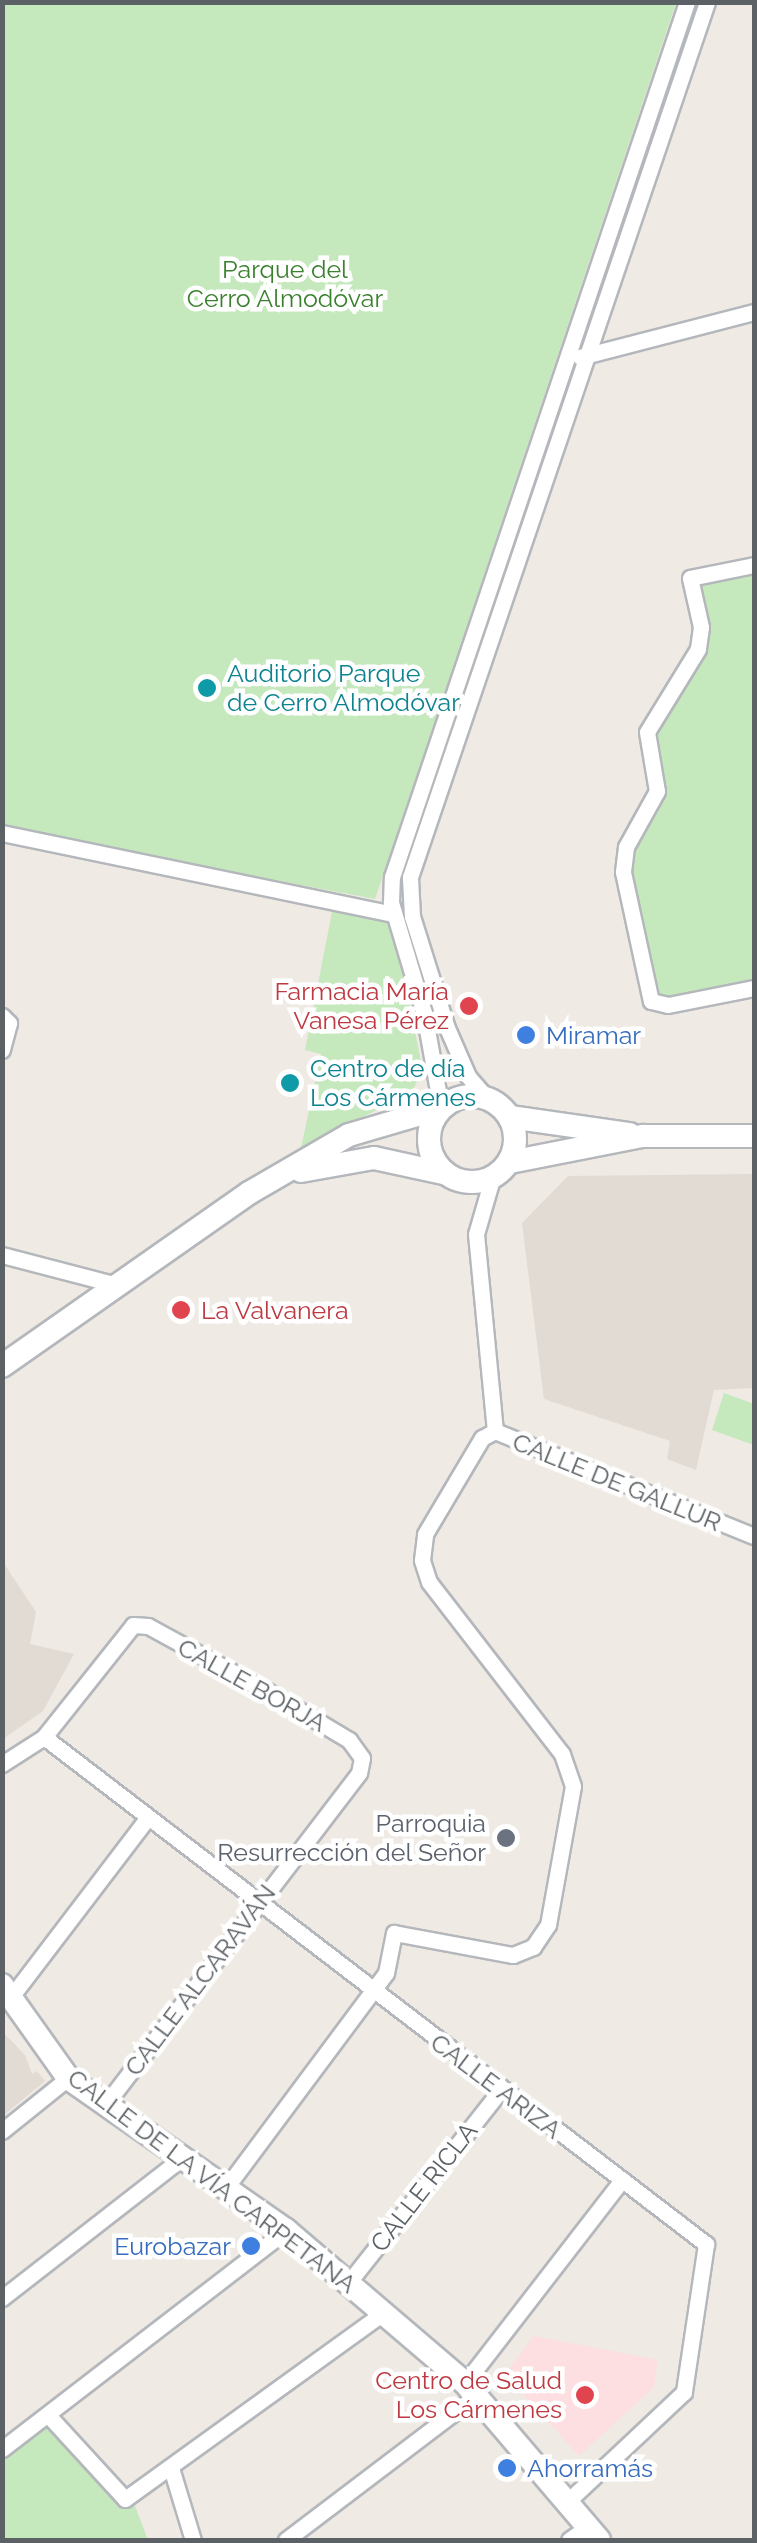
<!DOCTYPE html>
<html>
<head>
<meta charset="utf-8">
<style>
	body { margin:0 }
	#map { position:relative; width:757px; height:2543px; overflow:hidden; background:#efeae3; font-family:Raleway,sans-serif }
	div>[style] { position:absolute }
	.education>* { inset:0; background:#e1dbd4 }
	.medical>* { inset:0; background:#fddee1 }
	.green>* { inset:0; background:#c5e8bd }
	.roads { filter:drop-shadow(2px 0 #b4b7bb) drop-shadow(-2px 0 #b4b7bb) drop-shadow(0 2px #b4b7bb) drop-shadow(0 -2px #b4b7bb) }
	.street>* { height:15px; margin:-7.5px; padding:0 7.5px; transform-origin:7.5px; border-radius:7.5px; background:#fff }
	.secondary>* { height:22px; margin:-11px; padding:0 11px; transform-origin:11px; border-radius:11px; background:#fff }
	.secondary>.ring { margin:-11px; padding:0; box-sizing:content-box; background:none; border:22px solid #fff; border-radius:50% }
	.dots>* { width:28px; height:28px; translate:-50% -50%; box-sizing:border-box; border:5px solid #fff; border-radius:50% }
	span { translate:-50% -50%; white-space:nowrap; text-align:center; line-height:1.15; -webkit-text-stroke:9px #fff; paint-order:stroke }
	.park-label { font-size:25px; color:#3a812e }
	.culture-label { font-size:25px; color:#0d838f }
	.left { translate:0 -50%; text-align:left }
	.health-label { font-size:25px; color:#be3a42 }
	.right { translate:-100% -50%; text-align:right }
	.shop-label { font-size:25px; color:#366cbe }
	.street-label { font-size:25px; color:#5b6165 }
	.worship-label { font-size:25px; color:#5b616d }
	.frame { position:absolute; inset:0; border:5px solid #5b6165; pointer-events:none }
</style>
</head>
<body>
<div id="map">
	<div class="education">
		<div style="clip-path:polygon(754px 1174px,754px 1388px,714px 1390px,696px 1470px,667px 1459px,670px 1441px,544px 1399px,522px 1223px,568px 1176px)"></div>
		<div style="clip-path:polygon(3px 1562px,36px 1612px,30px 1644px,74px 1654px,43px 1711px,3px 1739px)"></div>
		<div style="clip-path:polygon(2px 2031px,25px 2055px,32px 2074px,37px 2071px,45px 2081px,3px 2116px)"></div>
	</div>
	<div class="medical">
		<div style="clip-path:polygon(534px 2336px,658px 2360px,654px 2387px,579px 2456px,505px 2374px)"></div>
	</div>
	<div class="green">
		<div style="clip-path:polygon(2px 3px,676px 3px,375px 899px,3px 829px)"></div>
		<div style="clip-path:polygon(754px 565px,754px 988px,651px 1001px,626px 847px,657px 790px,647px 732px,698px 649px,690px 578px)"></div>
		<div style="clip-path:polygon(334px 902px,391px 913px,423px 1071px,411px 1093px,301px 1148px,321px 1054px,305px 1050px)"></div>
		<div style="clip-path:polygon(724px 1393px,754px 1404px,754px 1445px,712px 1430px)"></div>
		<div style="clip-path:polygon(48px 2415px,135px 2506px,148px 2540px,3px 2540px,3px 2449px)"></div>
	</div>
	<div class="roads">
		<div class="street">
			<div style="left:580px;top:357px;width:180px;rotate:-14.5deg"></div>
			<div style="left:754px;top:565px;width:65px;rotate:168.5deg"></div>
			<div style="left:690px;top:578px;width:50px;rotate:77.3deg"></div>
			<div style="left:701px;top:627px;width:22px;rotate:98deg"></div>
			<div style="left:698px;top:649px;width:97px;rotate:121.6deg"></div>
			<div style="left:647px;top:732px;width:60px;rotate:80.4deg"></div>
			<div style="left:657px;top:791px;width:64px;rotate:119deg"></div>
			<div style="left:626px;top:847px;width:25px;rotate:97deg"></div>
			<div style="left:623px;top:872px;width:132px;rotate:77.8deg"></div>
			<div style="left:651px;top:1001px;width:17px;rotate:13deg"></div>
			<div style="left:668px;top:1005px;width:88px;rotate:-11.2deg"></div>
			<div style="left:2px;top:833px;width:400px;rotate:11.7deg"></div>
			<div style="left:2px;top:1016px;width:10px;rotate:45deg"></div>
			<div style="left:9px;top:1023px;width:28px;rotate:105deg"></div>
			<div style="left:486px;top:1097px;width:28px;rotate:-131deg"></div>
			<div style="left:468px;top:1076px;width:52px;rotate:-113.6deg"></div>
			<div style="left:447px;top:1028px;width:117px;rotate:-107.4deg"></div>
			<div style="left:412px;top:916px;width:39px;rotate:-93deg"></div>
			<div style="left:410px;top:877px;width:924px;rotate:-71.25deg"></div>
			<div style="left:441px;top:1108px;width:97px;rotate:-100.1deg"></div>
			<div style="left:424px;top:1013px;width:116px;rotate:-106.6deg"></div>
			<div style="left:391px;top:902px;width:25px;rotate:-88deg"></div>
			<div style="left:392px;top:877px;width:923px;rotate:-71.37deg"></div>
			<div style="left:492px;top:1179px;width:57px;rotate:106.2deg"></div>
			<div style="left:476px;top:1234px;width:198px;rotate:84.5deg"></div>
			<div style="left:495px;top:1431px;width:279px;rotate:22.1deg"></div>
			<div style="left:2px;top:1255px;width:119px;rotate:14.6deg"></div>
			<div style="left:44px;top:1737px;width:834px;rotate:37.45deg"></div>
			<div style="left:706px;top:2244px;width:150px;rotate:98.5deg"></div>
			<div style="left:684px;top:2392px;width:158px;rotate:136.8deg"></div>
			<div style="left:2px;top:1764px;width:50px;rotate:-32.7deg"></div>
			<div style="left:44px;top:1737px;width:143px;rotate:-51.5deg"></div>
			<div style="left:133px;top:1625px;width:15px;rotate:4deg"></div>
			<div style="left:148px;top:1626px;width:136px;rotate:28.6deg"></div>
			<div style="left:267px;top:1691px;width:96px;rotate:30.9deg"></div>
			<div style="left:349px;top:1740px;width:22px;rotate:54deg"></div>
			<div style="left:362px;top:1758px;width:15px;rotate:101deg"></div>
			<div style="left:359px;top:1773px;width:418px;rotate:127.4deg"></div>
			<div style="left:11px;top:1997px;width:223px;rotate:-52.7deg"></div>
			<div style="left:2px;top:2131px;width:85px;rotate:-38.8deg"></div>
			<div style="left:225px;top:2189px;width:269px;rotate:-53.3deg"></div>
			<div style="left:386px;top:1973px;width:41px;rotate:-78.7deg"></div>
			<div style="left:394px;top:1933px;width:121px;rotate:10.5deg"></div>
			<div style="left:513px;top:1955px;width:22px;rotate:-22deg"></div>
			<div style="left:533px;top:1947px;width:27px;rotate:-56deg"></div>
			<div style="left:548px;top:1925px;width:141px;rotate:-79.8deg"></div>
			<div style="left:573px;top:1786px;width:34px;rotate:-109deg"></div>
			<div style="left:562px;top:1754px;width:217px;rotate:-127.7deg"></div>
			<div style="left:429px;top:1582px;width:23px;rotate:-108deg"></div>
			<div style="left:422px;top:1560px;width:26px;rotate:-83deg"></div>
			<div style="left:425px;top:1534px;width:112px;rotate:-59.3deg"></div>
			<div style="left:482px;top:1438px;width:15px;rotate:-28deg"></div>
			<div style="left:349px;top:2282px;width:243px;rotate:-51.7deg"></div>
			<div style="left:2px;top:2298px;width:228px;rotate:-37.9deg"></div>
			<div style="left:465px;top:2383px;width:257px;rotate:-52.3deg"></div>
			<div style="left:48px;top:2415px;width:114px;rotate:47.5deg"></div>
			<div style="left:125px;top:2499px;width:319px;rotate:-35.8deg"></div>
			<div style="left:2px;top:2449px;width:359px;rotate:-37.6deg"></div>
			<div style="left:172px;top:2471px;width:72px;rotate:73.1deg"></div>
			<div style="left:286px;top:2540px;width:238px;rotate:-37.2deg"></div>
			<div style="left:569px;top:2540px;width:24px;rotate:-35deg"></div>
		</div>
		<div class="secondary">
			<div class="ring" style="left:429px;top:1096px;width:64px;height:64px"></div>
			<div style="left:510px;top:1117px;width:121px;rotate:8.1deg"></div>
			<div style="left:510px;top:1162px;width:136px;rotate:-11.1deg"></div>
			<div style="left:643px;top:1136px;width:111px"></div>
			<div style="left:301px;top:1171px;width:74px;rotate:-10.1deg"></div>
			<div style="left:374px;top:1158px;width:71px;rotate:12.3deg"></div>
			<div style="left:2px;top:1366px;width:302px;rotate:-35deg"></div>
			<div style="left:249px;top:1193px;width:116px;rotate:-30.1deg"></div>
			<div style="left:349px;top:1135px;width:96px;rotate:-16.4deg"></div>
			<div style="left:2px;top:1985px;width:114px;rotate:54.6deg"></div>
			<div style="left:68px;top:2078px;width:266px;rotate:34.9deg"></div>
			<div style="left:286px;top:2230px;width:235px;rotate:40.5deg"></div>
			<div style="left:465px;top:2383px;width:206px;rotate:49.5deg"></div>
		</div>
	</div>
	<div class="dots">
		<div style="left:207px;top:688px;background:#0f9aa8"></div>
		<div style="left:469px;top:1006px;background:#e0444e"></div>
		<div style="left:526px;top:1035px;background:#3f7fe0"></div>
		<div style="left:290px;top:1083px;background:#0f9aa8"></div>
		<div style="left:181px;top:1310px;background:#e0444e"></div>
		<div style="left:506px;top:1838px;background:#6b7280"></div>
		<div style="left:251px;top:2246px;background:#3f7fe0"></div>
		<div style="left:585px;top:2395px;background:#e0444e"></div>
		<div style="left:507px;top:2468px;background:#3f7fe0"></div>
	</div>
	<div class="park-label">
		<span style="left:285px;top:284px">Parque del<br>Cerro Almodóvar</span>
	</div>
	<div class="culture-label">
		<span class="left" style="left:227px;top:688px">Auditorio Parque<br>de Cerro Almodóvar</span>
		<span class="left" style="left:310px;top:1083px">Centro de día<br>Los Cármenes</span>
	</div>
	<div class="health-label">
		<span class="right" style="left:449px;top:1006px">Farmacia María<br>Vanesa Pérez</span>
		<span class="left" style="left:201px;top:1310px">La Valvanera</span>
		<span class="right" style="left:562px;top:2395px">Centro de Salud<br>Los Cármenes</span>
	</div>
	<div class="shop-label">
		<span class="left" style="left:546px;top:1035px">Miramar</span>
		<span class="right" style="left:231px;top:2246px">Eurobazar</span>
		<span class="left" style="left:527px;top:2468px">Ahorramás</span>
	</div>
	<div class="street-label">
		<span style="left:617px;top:1482px;rotate:22deg">CALLE DE GALLUR</span>
		<span style="left:252px;top:1685px;rotate:29deg">CALLE BORJA</span>
		<span style="left:200px;top:1980px;rotate:-53deg">CALLE ALCARAVÁN</span>
		<span style="left:496px;top:2086px;rotate:37deg">CALLE ARIZA</span>
		<span style="left:212px;top:2181px;rotate:37deg">CALLE DE LA VÍA CARPETANA</span>
		<span style="left:424px;top:2187px;rotate:-52deg">CALLE RICLA</span>
	</div>
	<div class="worship-label">
		<span class="right" style="left:486px;top:1838px">Parroquia<br>Resurrección del Señor</span>
	</div>
	<div class="frame"></div>
</div>
</body>
</html>
